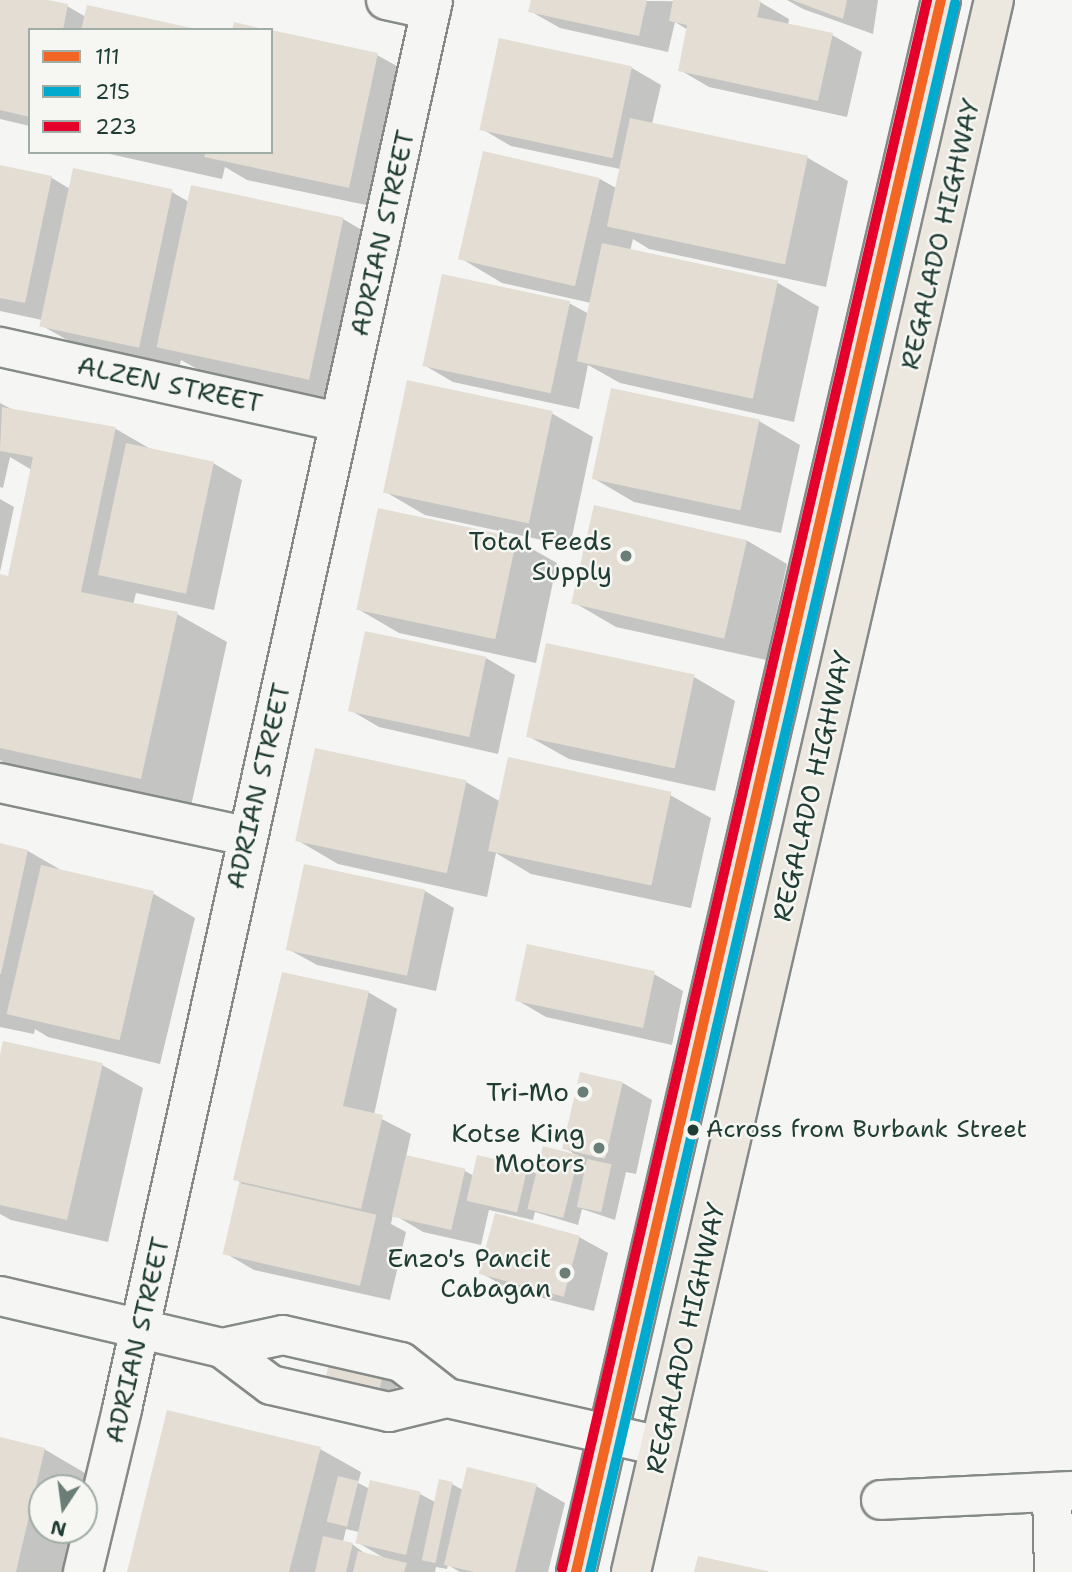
<!DOCTYPE html>
<html>
<head>
<meta charset="utf-8">
<style>
	body { margin:0 }
	#map { position:relative; width:1072px; height:1572px; overflow:hidden; background:#f5f5f3; font-family:"Shantell Sans",sans-serif }
	div>[style] { position:absolute }
	.shadow>* { inset:0; background:#0003 }
	.building>* { inset:0; background:#e4ddd4; transform-origin:0 0 }
	.roads { filter:drop-shadow(2px 0 #858a88) drop-shadow(-2px 0 #858a88) drop-shadow(0 2px #858a88) drop-shadow(0 -2px #858a88) }
	.minor>* { height:38px; margin:-19px; padding:0 19px; transform-origin:19px; border-radius:19px; background:#f5f5f3 }
	.major>* { height:38px; margin:-19px; padding:0 19px; transform-origin:19px; border-radius:19px; background:#ece8df }
	.bus-1>* { height:10px; margin:-5px; padding:0 5px; transform-origin:5px; border-radius:5px; background:#f26522 }
	.bus-2>* { height:10px; margin:-5px; padding:0 5px; transform-origin:5px; border-radius:5px; background:#00a9ce }
	.bus-3>* { height:10px; margin:-5px; padding:0 5px; transform-origin:5px; border-radius:5px; background:#e4002b }
	.dots>* { width:19px; height:19px; translate:-50% -50%; box-sizing:border-box; border:4px solid #f6f6f2; border-radius:50% }
	span { translate:-50% -50%; white-space:nowrap; text-align:center; line-height:1.15; -webkit-text-stroke:5px #f6f6f2; paint-order:stroke }
	.bus-label { font-size:24px; color:#1f3d34 }
	.left { translate:0 -50%; text-align:left }
	.street-label { font-size:26px; color:#1f3d34 }
	.poi-label { font-size:26px; color:#1f3d34 }
	.right { translate:-100% -50%; text-align:right }
	.legend { position:absolute; left:28px; top:28px; width:245px; height:126px; box-sizing:border-box; background:#f6f6f2; border:2px solid #a0aca6; margin:0; padding:9px 12px; list-style:none; font-size:21px; color:#1f3d34 }
	.legend li { display:flex; align-items:center; gap:14px; height:35px }
	.legend b { width:35px; border:2px solid #a0aca6 }
	.north { position:absolute; left:28px; top:1474px; width:70px; height:70px; box-sizing:border-box; background:#f6f6f2; border:2px solid #a0aca6; border-radius:50%; rotate:193deg; font-size:19px; font-weight:700; line-height:28px; text-align:center; color:#1f3d34 }
	.north::after { content:''; display:block; margin:auto; width:24px; height:32px; background:#6a7d77; clip-path:polygon(50% 0,100% 100%,50% 72%,0 100%) }
</style>
</head>
<body>
<div id="map">
	<div class="shadow">
		<div style="clip-path:polygon(0 0,40px 0,67px 6px,86px 17px,193px 30px,30px 30px,30px 126px,0 119px)"></div>
		<div style="clip-path:polygon(533px 0,760px 2px,789px 19px,788px 25px,832px 35px,862px 52px,847px 117px,709px 87px,680px 70px,688px 30px,675px 22px,668px 52px,560px 28px,530px 11px)"></div>
		<div style="clip-path:polygon(787px 0,878px 0,873px 34px,803px 9px)"></div>
		<div style="clip-path:polygon(377px 55px,418px 78px,390px 210px,247px 180px,225px 167px,222px 179px,101px 152px,271px 152px)"></div>
		<div style="clip-path:polygon(632px 68px,661px 85px,652px 124px,808px 158px,848px 181px,826px 287px,649px 249px,633px 239px,630px 251px,778px 283px,819px 307px,794px 422px,620px 383px,588px 365px,579px 409px,453px 382px,424px 365px,569px 303px,589px 314px,591px 303px,502px 283px,462px 259px,484px 153px,600px 179px,616px 188px,620px 169px,511px 146px,482px 129px)"></div>
		<div style="clip-path:polygon(0 167px,52px 178px,70px 189px,172px 192px,189px 202px,192px 187px,343px 219px,384px 243px,349px 403px,199px 370px,181px 360px,179px 369px,81px 348px,41px 325px,42px 320px,0 311px)"></div>
		<div style="clip-path:polygon(408px 382px,553px 414px,593px 437px,570px 546px,425px 515px,384px 491px)"></div>
		<div style="clip-path:polygon(0 403px,15px 411px,116px 429px,154px 451px,213px 463px,242px 480px,214px 610px,136px 593px,133px 605px,177px 614px,227px 642px,191px 806px,13px 767px,0 760px,0 576px,9px 578px,32px 470px,10px 457px,3px 488px,0 487px)"></div>
		<div style="clip-path:polygon(759px 421px,800px 445px,781px 533px,634px 502px,593px 478px)"></div>
		<div style="clip-path:polygon(0 499px,14px 507px,0 572px)"></div>
		<div style="clip-path:polygon(516px 540px,557px 563px,536px 663px,399px 633px,358px 609px)"></div>
		<div style="clip-path:polygon(746px 540px,787px 564px,766px 660px,616px 627px,575px 603px)"></div>
		<div style="clip-path:polygon(486px 658px,515px 675px,498px 754px,379px 727px,350px 710px)"></div>
		<div style="clip-path:polygon(694px 677px,735px 701px,715px 791px,569px 759px,528px 736px)"></div>
		<div style="clip-path:polygon(466px 782px,501px 802px,670px 795px,711px 818px,691px 908px,531px 874px,496px 853px,487px 897px,338px 864px,297px 840px)"></div>
		<div style="clip-path:polygon(0 845px,28px 851px,66px 873px,154px 894px,195px 918px,160px 1064px,48px 1037px,35px 1029px,34px 1034px,0 1027px)"></div>
		<div style="clip-path:polygon(425px 891px,454px 908px,436px 991px,317px 965px,288px 949px)"></div>
		<div style="clip-path:polygon(654px 974px,683px 991px,672px 1045px,546px 1017px,517px 1000px)"></div>
		<div style="clip-path:polygon(368px 992px,397px 1009px,374px 1115px,411px 1134px,406px 1157px,465px 1171px,474px 1176px,478px 1157px,528px 1169px,537px 1174px,576px 1155px,565px 1148px,623px 1083px,652px 1100px,636px 1174px,626px 1172px,615px 1220px,582px 1209px,578px 1225px,535px 1212px,533px 1220px,489px 1210px,481px 1245px,423px 1232px,393px 1214px,391px 1224px,406px 1232px,390px 1300px,254px 1270px,225px 1253px,241px 1183px,235px 1179px)"></div>
		<div style="clip-path:polygon(0 1063px,102px 1065px,143px 1088px,108px 1242px,11px 1220px,0 1214px)"></div>
		<div style="clip-path:polygon(579px 1237px,608px 1253px,594px 1311px,511px 1290px,481px 1273px)"></div>
		<div style="clip-path:polygon(331px 1361px,398px 1381px,393px 1404px)"></div>
		<div style="clip-path:polygon(0 1439px,44px 1449px,85px 1473px,82px 1488px,42px 1488px,42px 1530px,72px 1530px,62px 1572px,0 1572px)"></div>
		<div style="clip-path:polygon(evenodd,320px 1449px,361px 1472px,358px 1483px,370px 1489px,420px 1494px,435px 1502px,452px 1484px,463px 1490px,536px 1486px,565px 1503px,548px 1572px,460px 1572px,448px 1565px,447px 1569px,436px 1567px,435px 1572px,129px 1572px,320px 1449px,346px 1529px,359px 1532px,357px 1542px,384px 1558px,367px 1555px,352px 1544px,343px 1542px,346px 1529px)"></div>
	</div>
	<div class="building">
		<div style="clip-path:polygon(0 0,48px 0,68px 4px,63px 30px,30px 30px,30px 117px,0 110px)"></div>
		<div style="clip-path:polygon(531px 0,647px 0,639px 36px,528px 12px)"></div>
		<div style="clip-path:polygon(673px 0,757px 0,761px 1px,757px 17px,833px 33px,818px 101px,678px 71px,687px 25px,669px 21px)"></div>
		<div style="clip-path:polygon(792px 0,847px 0,843px 19px)"></div>
		<div style="clip-path:polygon(87px 5px,196px 29px,196px 30px,81px 30px)"></div>
		<div style="clip-path:polygon(234px 22px,263px 29px,263px 30px,232px 30px)"></div>
		<div style="clip-path:polygon(271px 30px,378px 53px,349px 188px,204px 157px,206px 152px,271px 152px)"></div>
		<div style="left:499px;top:38px;width:136px;height:94px;rotate:12deg"></div>
		<div style="left:630px;top:118px;width:182px;height:111px;rotate:12deg"></div>
		<div style="left:483px;top:151px;width:120px;height:111px;rotate:13deg"></div>
		<div style="clip-path:polygon(0 165px,52px 176px,25px 303px,0 298px)"></div>
		<div style="left:73px;top:168px;width:102px;height:162px;rotate:12deg"></div>
		<div style="left:191px;top:185px;width:156px;height:166px;rotate:12deg"></div>
		<div style="left:602px;top:243px;width:180px;height:121px;rotate:12deg"></div>
		<div style="left:442px;top:274px;width:131px;height:94px;rotate:12deg"></div>
		<div style="left:407px;top:380px;width:149px;height:115px;rotate:12deg"></div>
		<div style="left:611px;top:388px;width:152px;height:93px;rotate:12deg"></div>
		<div style="clip-path:polygon(2px 407px,116px 427px,81px 592px,178px 612px,141px 779px,0 748px,0 574px,8px 576px,33px 457px,0 451px)"></div>
		<div style="left:126px;top:443px;width:90px;height:135px;rotate:12deg"></div>
		<div style="left:594px;top:505px;width:157px;height:101px;rotate:13deg"></div>
		<div style="left:378px;top:508px;width:142px;height:104px;rotate:12deg"></div>
		<div style="left:365px;top:631px;width:124px;height:82px;rotate:12deg"></div>
		<div style="left:546px;top:643px;width:152px;height:96px;rotate:12deg"></div>
		<div style="left:315px;top:748px;width:155px;height:95px;rotate:12deg"></div>
		<div style="left:508px;top:757px;width:167px;height:96px;rotate:12deg"></div>
		<div style="clip-path:polygon(0 843px,28px 850px,1px 974px,0 974px)"></div>
		<div style="left:304px;top:864px;width:124px;height:88px;rotate:12deg"></div>
		<div style="left:41px;top:865px;width:116px;height:153px;rotate:13deg"></div>
		<div style="left:527px;top:944px;width:131px;height:58px;rotate:12deg"></div>
		<div style="clip-path:polygon(282px 972px,369px 991px,343px 1106px,383px 1115px,361px 1209px,233px 1180px)"></div>
		<div style="clip-path:polygon(3px 1041px,103px 1063px,67px 1220px,0 1205px,0 1055px)"></div>
		<div style="left:580px;top:1072px;width:44px;height:79px;rotate:13deg"></div>
		<div style="left:543px;top:1146px;width:37px;height:65px;rotate:14deg"></div>
		<div style="left:406px;top:1155px;width:61px;height:63px;rotate:13deg"></div>
		<div style="left:477px;top:1155px;width:52px;height:47px;rotate:13deg"></div>
		<div style="left:587px;top:1159px;width:25px;height:49px;rotate:12deg"></div>
		<div style="left:239px;top:1183px;width:141px;height:73px;rotate:13deg"></div>
		<div style="left:495px;top:1213px;width:88px;height:63px;rotate:15deg"></div>
		<div style="left:330px;top:1359px;width:55px;height:27px;rotate:13deg"></div>
		<div style="clip-path:polygon(167px 1410px,321px 1447px,289px 1572px,127px 1572px)"></div>
		<div style="clip-path:polygon(0 1437px,45px 1448px,16px 1572px,0 1572px)"></div>
		<div style="clip-path:polygon(467px 1467px,537px 1484px,515px 1572px,474px 1572px,444px 1565px)"></div>
		<div style="left:338px;top:1476px;width:21px;height:47px;rotate:14deg"></div>
		<div style="left:439px;top:1479px;width:14px;height:83px;rotate:12deg"></div>
		<div style="left:370px;top:1480px;width:52px;height:65px;rotate:13deg"></div>
		<div style="clip-path:polygon(323px 1536px,353px 1543px,346px 1572px,315px 1572px)"></div>
		<div style="clip-path:polygon(358px 1551px,407px 1563px,404px 1572px,353px 1572px)"></div>
		<div style="clip-path:polygon(698px 1556px,768px 1571px,768px 1572px,694px 1572px)"></div>
	</div>
	<div class="roads">
		<div class="minor">
			<div style="left:386px;top:0;width:46px;rotate:12.5deg"></div>
			<div style="left:0;top:347px;width:347px;rotate:12.5deg"></div>
			<div style="left:0;top:783px;width:252px;rotate:12.2deg"></div>
			<div style="left:0;top:1296px;width:228px;rotate:13.2deg"></div>
			<div style="left:222px;top:1348px;width:61px;rotate:37.1deg"></div>
			<div style="left:271px;top:1385px;width:121px;rotate:12.9deg"></div>
			<div style="left:389px;top:1412px;width:60px;rotate:-13.6deg"></div>
			<div style="left:222px;top:1348px;width:62px;rotate:-12deg"></div>
			<div style="left:283px;top:1335px;width:121px;rotate:12.9deg"></div>
			<div style="left:401px;top:1362px;width:58px;rotate:38deg"></div>
			<div style="left:447px;top:1398px;width:218px;rotate:12.7deg"></div>
			<div style="left:1052px;top:1494px;width:78px;rotate:88.5deg"></div>
			<div style="left:881px;top:1500px;width:191px;rotate:-2.7deg"></div>
			<div style="left:83px;top:1572px;width:168px;rotate:-76.5deg"></div>
			<div style="left:122px;top:1409px;width:1443px;rotate:-77.55deg"></div>
		</div>
		<div class="major">
			<div style="left:576px;top:1572px;width:1614px;rotate:-76.93deg"></div>
			<div style="left:631px;top:1572px;width:1613px;rotate:-77deg"></div>
		</div>
	</div>
	<div class="bus-1">
		<div style="left:576px;top:1572px;width:1614px;rotate:-76.93deg"></div>
	</div>
	<div class="bus-2">
		<div style="left:590px;top:1572px;width:1611px;rotate:-76.9deg"></div>
	</div>
	<div class="bus-3">
		<div style="left:562px;top:1569px;width:1611px;rotate:-76.9deg"></div>
	</div>
	<div class="dots">
		<div style="left:626px;top:556px;background:#6a7d77"></div>
		<div style="left:583px;top:1092px;background:#6a7d77"></div>
		<div style="left:693px;top:1130px;background:#1f3d34"></div>
		<div style="left:599px;top:1148px;background:#6a7d77"></div>
		<div style="left:565px;top:1273px;background:#6a7d77"></div>
	</div>
	<div class="bus-label">
		<span class="left" style="left:706px;top:1130px">Across from Burbank Street</span>
	</div>
	<div class="street-label">
		<span style="left:382px;top:233px;rotate:-77deg">ADRIAN STREET</span>
		<span style="left:940px;top:234px;rotate:-77deg">REGALADO HIGHWAY</span>
		<span style="left:170px;top:384px;rotate:12deg">ALZEN STREET</span>
		<span style="left:258px;top:786px;rotate:-77deg">ADRIAN STREET</span>
		<span style="left:812px;top:786px;rotate:-77deg">REGALADO HIGHWAY</span>
		<span style="left:685px;top:1338px;rotate:-77deg">REGALADO HIGHWAY</span>
		<span style="left:137px;top:1340px;rotate:-77deg">ADRIAN STREET</span>
	</div>
	<div class="poi-label">
		<span class="right" style="left:612px;top:556px">Total Feeds<br>Supply</span>
		<span class="right" style="left:569px;top:1092px">Tri-Mo</span>
		<span class="right" style="left:585px;top:1148px">Kotse King<br>Motors</span>
		<span class="right" style="left:551px;top:1273px">Enzo's Pancit<br>Cabagan</span>
	</div>
	<ul class="legend">
	<li><b style="height:9px;background:#f26522"></b>111</li>
	<li><b style="height:9px;background:#00a9ce"></b>215</li>
	<li><b style="height:9px;background:#e4002b"></b>223</li>
	</ul>
	<div class="north">N</div>
</div>
</body>
</html>
